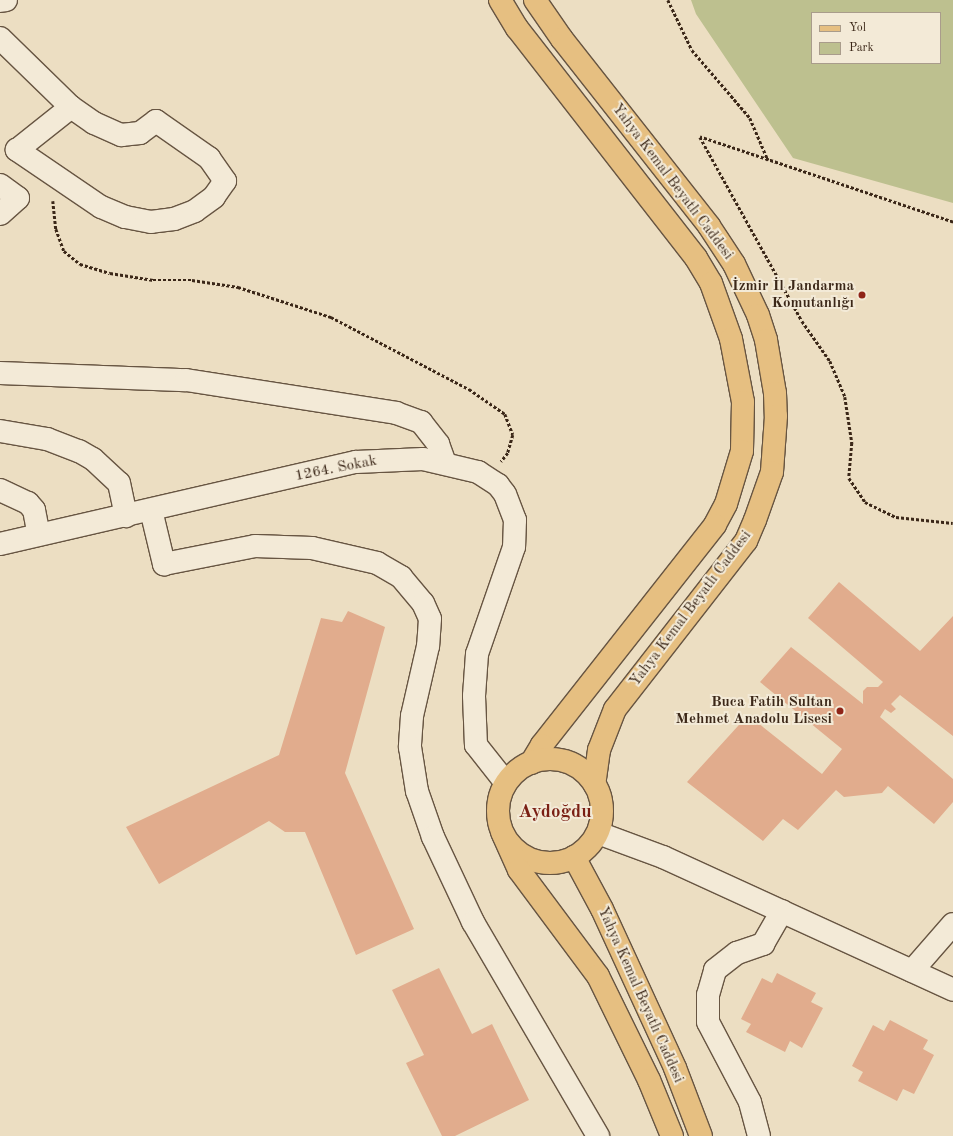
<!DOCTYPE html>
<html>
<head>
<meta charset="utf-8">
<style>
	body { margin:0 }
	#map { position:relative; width:953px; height:1136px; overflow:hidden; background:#ecdec2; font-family:"Old Standard TT",serif }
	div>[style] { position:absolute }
	.green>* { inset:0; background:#bdc08f }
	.building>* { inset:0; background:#e1ac8d }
	.path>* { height:2.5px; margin-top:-1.25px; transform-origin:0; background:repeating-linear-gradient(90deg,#3b2718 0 3px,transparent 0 5px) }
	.roads { filter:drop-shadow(1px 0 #675542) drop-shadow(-1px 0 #675542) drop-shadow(0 1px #675542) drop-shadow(0 -1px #675542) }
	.minor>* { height:22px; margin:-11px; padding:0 11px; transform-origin:11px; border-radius:11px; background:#f3ead7 }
	.major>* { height:22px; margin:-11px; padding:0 11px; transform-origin:11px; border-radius:11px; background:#e6bf81 }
	.major>.ring { margin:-11px; padding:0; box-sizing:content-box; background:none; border:22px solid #e6bf81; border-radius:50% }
	.dots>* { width:11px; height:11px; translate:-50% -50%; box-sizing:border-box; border:2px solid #f3ead7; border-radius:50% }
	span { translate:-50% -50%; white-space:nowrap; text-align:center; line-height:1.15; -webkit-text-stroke:4px #f3ead7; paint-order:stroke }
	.street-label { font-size:15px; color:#3b2718 }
	.poi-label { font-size:15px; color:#3b2718; font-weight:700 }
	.right { translate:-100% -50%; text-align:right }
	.district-label { font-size:19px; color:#7a1f14; font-weight:700 }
	.legend { position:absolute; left:811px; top:12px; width:130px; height:52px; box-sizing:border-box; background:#f3ead7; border:1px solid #a99c8b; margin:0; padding:5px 7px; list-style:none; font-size:12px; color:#3b2718 }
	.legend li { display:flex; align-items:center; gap:8px; height:20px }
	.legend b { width:20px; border:1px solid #a99c8b }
</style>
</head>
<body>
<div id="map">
	<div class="green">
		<div style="clip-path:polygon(evenodd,691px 0,953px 0,953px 203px,793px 158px,696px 14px,691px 0,812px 13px,940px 13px,940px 63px,812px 63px,812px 13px)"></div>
	</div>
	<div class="building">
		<div style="clip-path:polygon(839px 582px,920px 651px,953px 616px,953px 736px,900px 695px,891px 704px,896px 709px,891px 713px,885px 709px,880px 717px,953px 779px,953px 802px,934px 824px,888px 786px,882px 793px,844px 797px,836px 790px,798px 830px,783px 819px,763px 841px,687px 782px,748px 715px,822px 774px,842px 749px,760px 682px,791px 647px,863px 704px,863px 691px,867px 687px,878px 687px,883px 682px,808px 618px)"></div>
		<div style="clip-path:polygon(348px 611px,385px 627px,345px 773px,414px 929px,356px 955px,305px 832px,285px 832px,269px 821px,159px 884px,126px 827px,279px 755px,321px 618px,342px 622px)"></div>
		<div style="clip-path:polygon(439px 968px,472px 1034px,492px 1024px,529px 1100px,455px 1136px,442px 1136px,406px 1063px,424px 1055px,392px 990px)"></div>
		<div style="clip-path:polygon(777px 973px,816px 993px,811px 1002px,823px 1008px,802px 1048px,790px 1041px,785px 1052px,746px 1032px,751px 1024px,741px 1019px,762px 978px,772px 983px)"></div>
		<div style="clip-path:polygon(890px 1020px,928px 1040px,923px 1049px,934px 1055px,914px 1094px,903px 1089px,897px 1101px,858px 1081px,863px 1072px,852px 1066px,873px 1025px,884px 1031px)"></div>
	</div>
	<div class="path">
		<div style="left:668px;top:0;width:55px;rotate:64.4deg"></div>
		<div style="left:692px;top:50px;width:89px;rotate:49.5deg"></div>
		<div style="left:750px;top:118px;width:46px;rotate:66.8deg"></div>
		<div style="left:53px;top:201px;width:28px;rotate:84deg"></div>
		<div style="left:56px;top:229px;width:23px;rotate:70deg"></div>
		<div style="left:64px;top:251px;width:21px;rotate:39deg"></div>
		<div style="left:80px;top:264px;width:31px;rotate:17deg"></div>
		<div style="left:110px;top:273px;width:44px;rotate:9.2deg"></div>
		<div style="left:153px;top:280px;width:39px"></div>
		<div style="left:192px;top:280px;width:47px;rotate:8.7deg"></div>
		<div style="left:238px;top:287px;width:98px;rotate:17.9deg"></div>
		<div style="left:331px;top:317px;width:156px;rotate:27.6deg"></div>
		<div style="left:469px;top:389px;width:44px;rotate:34.8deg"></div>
		<div style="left:505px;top:414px;width:22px;rotate:69deg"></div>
		<div style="left:513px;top:435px;width:19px;rotate:106deg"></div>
		<div style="left:508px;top:453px;width:11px;rotate:128deg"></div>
		<div style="left:953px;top:222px;width:267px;rotate:-161.4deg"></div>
		<div style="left:700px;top:137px;width:210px;rotate:61deg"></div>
		<div style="left:802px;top:321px;width:49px;rotate:55deg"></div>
		<div style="left:830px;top:361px;width:39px;rotate:67deg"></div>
		<div style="left:845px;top:397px;width:47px;rotate:81.3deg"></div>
		<div style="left:852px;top:443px;width:35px;rotate:95deg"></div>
		<div style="left:849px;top:478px;width:29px;rotate:56deg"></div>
		<div style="left:865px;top:502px;width:34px;rotate:26deg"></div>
		<div style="left:896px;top:517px;width:57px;rotate:6deg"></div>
	</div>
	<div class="roads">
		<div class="minor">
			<div style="left:0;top:1px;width:6px;rotate:-9deg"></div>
			<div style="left:0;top:38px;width:99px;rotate:44.2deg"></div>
			<div style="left:71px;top:107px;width:28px;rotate:35deg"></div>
			<div style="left:94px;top:123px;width:30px;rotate:24deg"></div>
			<div style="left:121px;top:135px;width:19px;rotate:-6deg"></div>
			<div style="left:140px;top:133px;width:20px;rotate:-37deg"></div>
			<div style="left:156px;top:121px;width:65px;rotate:34.9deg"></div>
			<div style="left:209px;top:158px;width:28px;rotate:55deg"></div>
			<div style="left:225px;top:181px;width:19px;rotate:125deg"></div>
			<div style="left:214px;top:197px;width:24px;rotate:144deg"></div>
			<div style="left:195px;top:211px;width:22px;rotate:159deg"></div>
			<div style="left:174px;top:219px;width:23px;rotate:173deg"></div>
			<div style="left:151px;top:222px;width:26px;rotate:-169deg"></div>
			<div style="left:125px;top:217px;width:26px;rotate:-157deg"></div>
			<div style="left:101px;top:207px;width:102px;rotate:-145.8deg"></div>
			<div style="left:17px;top:150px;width:69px;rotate:-38.5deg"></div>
			<div style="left:0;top:185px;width:22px;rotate:36deg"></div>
			<div style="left:18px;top:198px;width:24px;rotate:138deg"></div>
			<div style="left:0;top:373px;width:186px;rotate:2.2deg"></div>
			<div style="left:186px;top:380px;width:213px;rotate:8.9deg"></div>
			<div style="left:396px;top:413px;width:27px;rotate:20deg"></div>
			<div style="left:421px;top:422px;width:28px;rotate:52deg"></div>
			<div style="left:438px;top:444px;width:20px;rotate:70deg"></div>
			<div style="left:0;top:431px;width:48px;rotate:9.7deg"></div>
			<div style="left:47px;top:439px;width:34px;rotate:21deg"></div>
			<div style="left:79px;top:451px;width:16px;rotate:30deg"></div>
			<div style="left:93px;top:459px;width:35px;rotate:43deg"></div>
			<div style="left:119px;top:483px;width:34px;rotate:78deg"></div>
			<div style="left:0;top:490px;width:31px;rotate:25deg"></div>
			<div style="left:28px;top:503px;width:9px;rotate:49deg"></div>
			<div style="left:34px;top:510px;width:25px;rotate:79deg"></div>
			<div style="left:151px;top:510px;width:56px;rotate:76.5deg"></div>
			<div style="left:164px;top:564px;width:93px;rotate:-11.2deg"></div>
			<div style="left:255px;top:546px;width:57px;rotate:2deg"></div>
			<div style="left:312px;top:548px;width:67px;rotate:13deg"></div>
			<div style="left:377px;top:563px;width:28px;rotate:30deg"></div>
			<div style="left:401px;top:577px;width:34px;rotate:50deg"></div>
			<div style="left:423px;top:603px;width:17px;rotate:66deg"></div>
			<div style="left:430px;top:619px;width:27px;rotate:94deg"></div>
			<div style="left:428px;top:646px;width:72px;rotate:102.9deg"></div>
			<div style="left:412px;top:716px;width:31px;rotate:94deg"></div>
			<div style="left:410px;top:747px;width:45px;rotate:81deg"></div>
			<div style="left:417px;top:791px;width:49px;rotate:70.8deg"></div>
			<div style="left:433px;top:837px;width:94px;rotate:64.8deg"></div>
			<div style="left:473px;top:922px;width:248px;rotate:59.7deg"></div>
			<div style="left:0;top:544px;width:365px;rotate:-13deg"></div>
			<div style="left:356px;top:462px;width:67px;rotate:-2.6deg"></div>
			<div style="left:423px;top:459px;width:57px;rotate:13.3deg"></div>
			<div style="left:478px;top:472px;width:24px;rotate:33deg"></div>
			<div style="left:498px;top:485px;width:11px;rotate:52deg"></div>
			<div style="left:505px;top:494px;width:28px;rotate:69deg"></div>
			<div style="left:515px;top:520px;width:27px;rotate:92deg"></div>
			<div style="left:514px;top:547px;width:113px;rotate:109.1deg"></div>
			<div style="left:477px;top:654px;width:42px;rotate:94.1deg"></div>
			<div style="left:474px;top:696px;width:49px;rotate:87.7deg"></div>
			<div style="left:476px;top:745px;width:48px;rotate:51.7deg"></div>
			<div style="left:598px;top:833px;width:69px;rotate:20.3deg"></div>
			<div style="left:663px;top:857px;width:319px;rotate:24.6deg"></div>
			<div style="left:912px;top:971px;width:62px;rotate:-48.9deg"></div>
			<div style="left:759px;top:1136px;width:35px;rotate:-105deg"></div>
			<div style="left:750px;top:1102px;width:90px;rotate:-117.7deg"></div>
			<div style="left:708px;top:1022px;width:27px;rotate:-90deg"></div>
			<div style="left:708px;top:995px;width:26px;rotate:-74deg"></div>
			<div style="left:715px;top:970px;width:28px;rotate:-38deg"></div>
			<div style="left:737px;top:953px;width:28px;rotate:-19deg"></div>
			<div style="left:763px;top:944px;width:38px;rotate:-60deg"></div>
		</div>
		<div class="major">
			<div style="left:500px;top:0;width:33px;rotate:59deg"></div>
			<div style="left:517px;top:28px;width:291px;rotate:52.1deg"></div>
			<div style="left:696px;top:258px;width:29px;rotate:59deg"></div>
			<div style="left:711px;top:283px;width:59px;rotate:70.3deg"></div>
			<div style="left:731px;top:339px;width:64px;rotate:79.2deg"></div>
			<div style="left:743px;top:402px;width:49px;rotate:91.2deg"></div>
			<div style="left:742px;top:451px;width:55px;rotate:106.8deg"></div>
			<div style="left:726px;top:504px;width:24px;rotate:118deg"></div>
			<div style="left:715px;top:525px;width:280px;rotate:128.2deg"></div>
			<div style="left:542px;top:745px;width:21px;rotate:121deg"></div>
			<div style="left:535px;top:0;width:47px;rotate:55.3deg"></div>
			<div style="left:562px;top:39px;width:238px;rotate:51.8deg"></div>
			<div style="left:709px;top:226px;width:45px;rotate:56.7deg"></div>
			<div style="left:734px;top:264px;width:56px;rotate:64.8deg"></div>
			<div style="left:758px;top:315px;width:26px;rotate:72deg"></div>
			<div style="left:766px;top:340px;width:54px;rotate:80.4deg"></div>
			<div style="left:775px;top:393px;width:23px;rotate:88deg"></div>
			<div style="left:776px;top:416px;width:56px;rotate:94.1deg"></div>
			<div style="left:772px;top:472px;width:51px;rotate:109.5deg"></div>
			<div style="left:755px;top:520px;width:23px;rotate:113deg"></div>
			<div style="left:746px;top:541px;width:213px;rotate:127.9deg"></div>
			<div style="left:615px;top:709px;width:44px;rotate:111.3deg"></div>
			<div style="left:599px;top:750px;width:34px;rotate:98deg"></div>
			<div class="ring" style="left:498px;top:759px;width:82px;height:82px"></div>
			<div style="left:502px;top:832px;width:42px;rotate:65.9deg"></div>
			<div style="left:519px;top:870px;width:132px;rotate:53.3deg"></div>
			<div style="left:598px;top:976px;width:116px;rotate:63.9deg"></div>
			<div style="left:649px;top:1080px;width:61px;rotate:67.7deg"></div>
			<div style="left:574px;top:857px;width:59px;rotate:61.7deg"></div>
			<div style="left:602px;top:909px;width:175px;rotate:65.3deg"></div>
			<div style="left:675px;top:1068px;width:73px;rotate:69.1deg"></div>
		</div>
	</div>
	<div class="dots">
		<div style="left:862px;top:295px;background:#8f2418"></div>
		<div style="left:840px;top:711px;background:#8f2418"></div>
	</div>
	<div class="street-label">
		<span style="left:672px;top:182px;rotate:53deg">Yahya Kemal Beyatlı Caddesi</span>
		<span style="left:336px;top:469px;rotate:-11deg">1264. Sokak</span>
		<span style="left:691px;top:609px;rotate:-53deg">Yahya Kemal Beyatlı Caddesi</span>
		<span style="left:640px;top:995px;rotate:66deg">Yahya Kemal Beyatlı Caddesi</span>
	</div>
	<div class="poi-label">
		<span class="right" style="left:854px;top:295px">İzmir İl Jandarma<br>Komutanlığı</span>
		<span class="right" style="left:832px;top:711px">Buca Fatih Sultan<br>Mehmet Anadolu Lisesi</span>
	</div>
	<div class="district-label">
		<span style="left:555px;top:813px">Aydoğdu</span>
	</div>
	<ul class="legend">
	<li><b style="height:5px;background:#e6bf81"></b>Yol</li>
	<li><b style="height:11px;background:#bdc08f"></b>Park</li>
	</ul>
</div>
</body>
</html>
